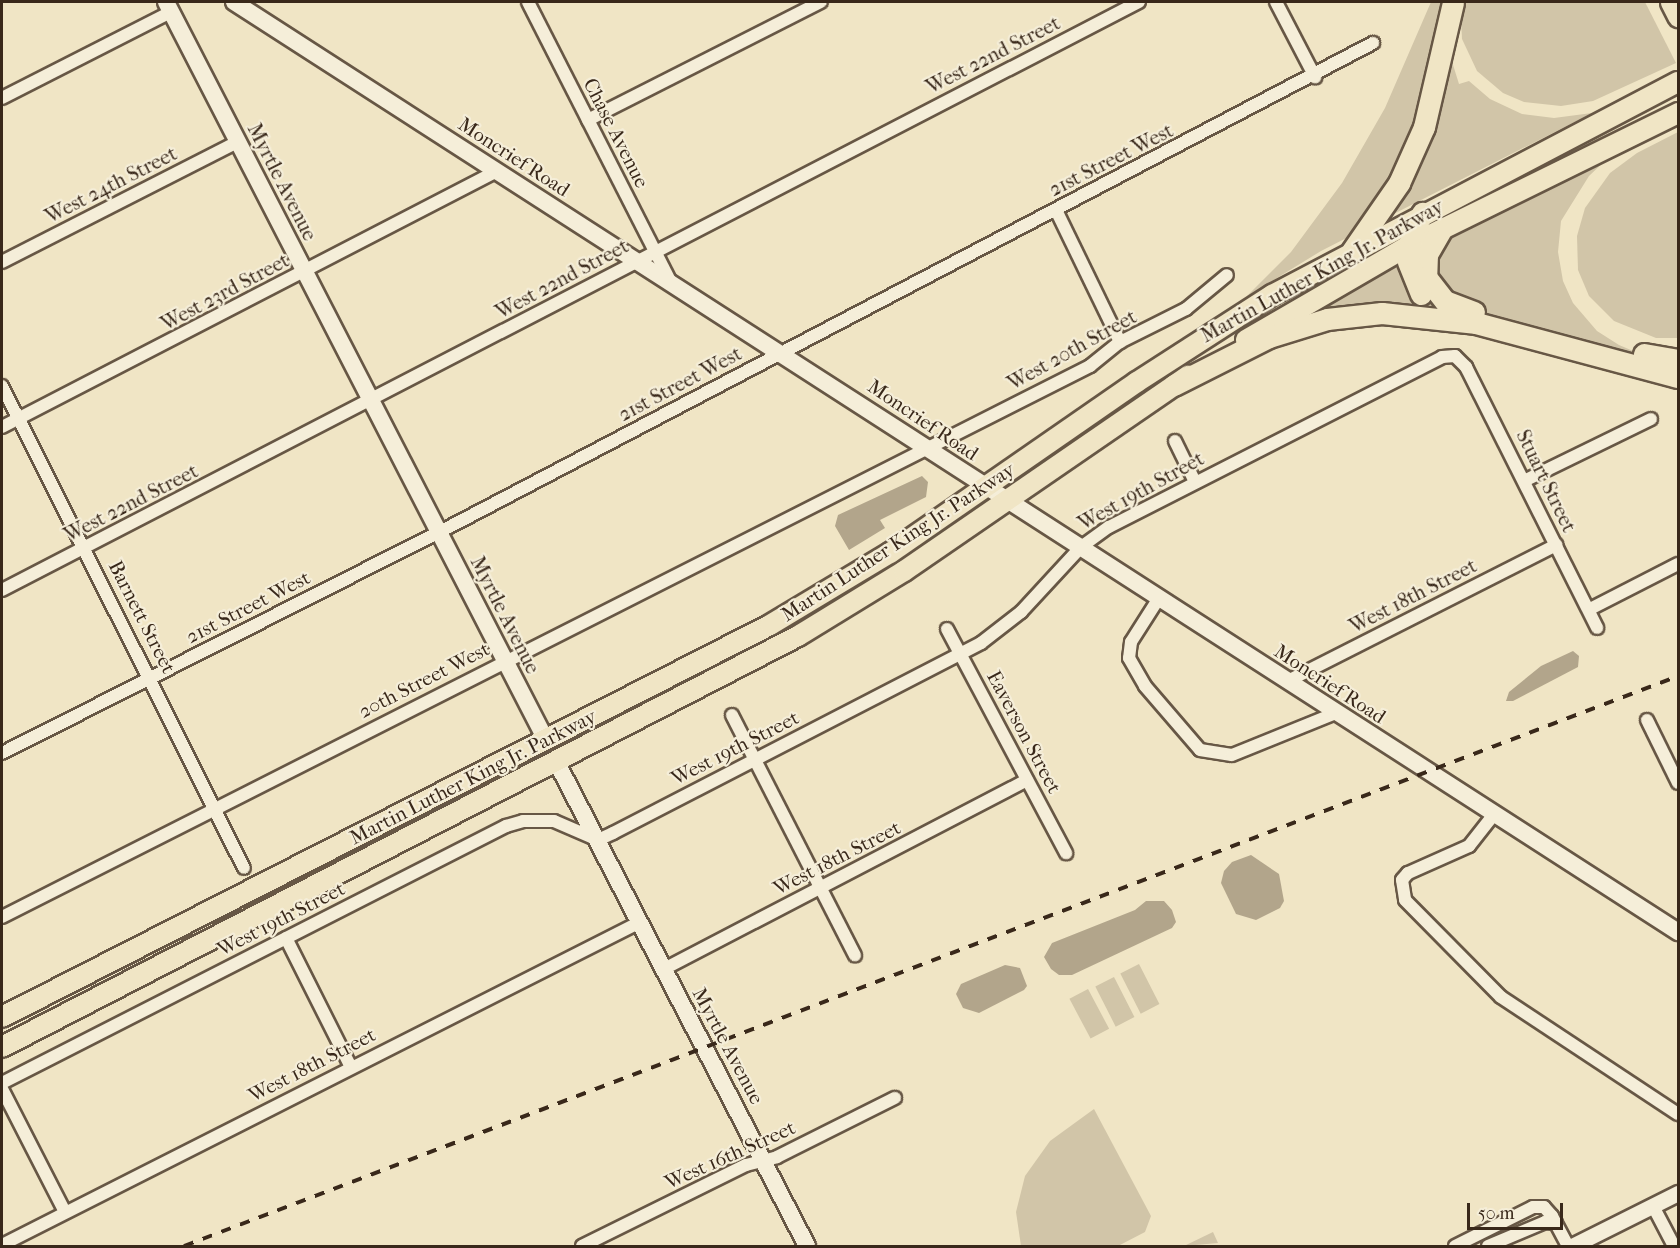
<!DOCTYPE html>
<html>
<head>
<meta charset="utf-8">
<style>
	body { margin:0 }
	#map { position:relative; width:1680px; height:1248px; overflow:hidden; background:#f0e5c5; font-family:"IM FELL French Canon",serif }
	div>[style] { position:absolute }
	.green>* { inset:0; background:#d1c5a8; transform-origin:0 0 }
	.water>* { inset:0; background:#b2a58b }
	.roads { filter:drop-shadow(2px 0 #675745) drop-shadow(-2px 0 #675745) drop-shadow(0 2px #675745) drop-shadow(0 -2px #675745) }
	.minor>* { height:12px; margin:-6px; padding:0 6px; transform-origin:6px; border-radius:6px; background:#f5eed9 }
	.tertiary>* { height:15px; margin:-7.5px; padding:0 7.5px; transform-origin:7.5px; border-radius:7.5px; background:#f5eed9 }
	.secondary>* { height:16px; margin:-8px; padding:0 8px; transform-origin:8px; border-radius:8px; background:#f5eed9 }
	.trunk>* { height:20px; margin:-10px; padding:0 10px; transform-origin:10px; border-radius:10px; background:#f0e5c5 }
	.motorway>* { height:21px; margin:-10.5px; padding:0 10.5px; transform-origin:10.5px; border-radius:10.5px; background:#f0e5c5 }
	.rail>* { height:4px; margin-top:-2px; transform-origin:0; background:repeating-linear-gradient(90deg,#39281a 0 10px,transparent 0 20px) }
	span { translate:-50% -50%; white-space:nowrap; text-align:center; line-height:1.15; -webkit-text-stroke:4.5px #f5eed9; paint-order:stroke }
	.street-label { font-size:20px; color:#39281a }
	.frame { position:absolute; inset:0; border:3px solid #39281a; pointer-events:none }
	.scale { position:absolute; left:1467px; top:1203px; width:96px; height:27px; box-sizing:border-box; border:3px solid #39281a; border-top:0; padding-left:8px; font-size:18px; line-height:21px; white-space:nowrap; color:#39281a; -webkit-text-stroke:4px #f5eed9; paint-order:stroke }
</style>
</head>
<body>
<div id="map">
	<div class="green">
		<div style="clip-path:polygon(1431px 2px,1443px 2px,1444px 36px,1459px 84px,1469px 81px,1490px 99px,1522px 114px,1554px 118px,1592px 113px,1321px 251px,1246px 297px,1291px 252px,1342px 183px,1385px 108px)"></div>
		<div style="clip-path:polygon(1460px 2px,1645px 2px,1676px 63px,1593px 101px,1561px 106px,1524px 102px,1503px 93px,1477px 71px,1462px 39px)"></div>
		<div style="clip-path:polygon(1678px 132px,1678px 338px,1656px 338px,1614px 321px,1589px 296px,1578px 270px,1577px 236px,1585px 208px,1610px 173px,1637px 153px)"></div>
		<div style="clip-path:polygon(1608px 158px,1589px 176px,1561px 221px,1558px 252px,1563px 281px,1573px 303px,1597px 331px,1619px 345px,1678px 370px,1447px 310px,1405px 307px,1303px 317px,1380px 272px)"></div>
		<div style="left:1139px;top:964px;width:45px;height:21px;rotate:63deg"></div>
		<div style="left:1114px;top:977px;width:45px;height:21px;rotate:63deg"></div>
		<div style="left:1088px;top:989px;width:45px;height:21px;rotate:62deg"></div>
		<div style="clip-path:polygon(1094px 1109px,1151px 1216px,1145px 1232px,1118px 1246px,1021px 1246px,1016px 1212px,1025px 1176px,1050px 1141px)"></div>
		<div style="clip-path:polygon(1213px 1232px,1218px 1243px,1184px 1246px)"></div>
	</div>
	<div class="water">
		<div style="clip-path:polygon(922px 476px,928px 482px,926px 497px,880px 520px,885px 528px,849px 550px,835px 526px,838px 515px)"></div>
		<div style="clip-path:polygon(1573px 651px,1579px 656px,1578px 667px,1513px 701px,1506px 701px,1509px 692px,1541px 666px)"></div>
		<div style="clip-path:polygon(1251px 855px,1279px 874px,1284px 901px,1280px 908px,1256px 920px,1236px 914px,1221px 883px,1224px 871px,1232px 862px)"></div>
		<div style="clip-path:polygon(1146px 901px,1164px 901px,1172px 910px,1176px 922px,1172px 928px,1072px 975px,1059px 975px,1051px 969px,1044px 957px,1052px 943px,1135px 910px)"></div>
		<div style="clip-path:polygon(1005px 965px,1020px 968px,1027px 986px,1024px 990px,979px 1013px,963px 1008px,956px 994px,961px 984px)"></div>
	</div>
	<div class="roads">
		<div class="minor">
			<div style="left:528px;top:2px;width:313px;rotate:63deg"></div>
			<div style="left:1276px;top:2px;width:85px;rotate:62.5deg"></div>
			<div style="left:2px;top:98px;width:190px;rotate:-27deg"></div>
			<div style="left:588px;top:120px;width:261px;rotate:-26.9deg"></div>
			<div style="left:1056px;top:210px;width:147px;rotate:64.1deg"></div>
			<div style="left:2px;top:262px;width:265px;rotate:-27deg"></div>
			<div style="left:2px;top:386px;width:539px;rotate:63.34deg"></div>
			<div style="left:2px;top:427px;width:557px;rotate:-27.35deg"></div>
			<div style="left:1175px;top:441px;width:46px;rotate:64deg"></div>
			<div style="left:1526px;top:480px;width:139px;rotate:-26deg"></div>
			<div style="left:2px;top:590px;width:1280px;rotate:-27.35deg"></div>
			<div style="left:1159px;top:598px;width:52px;rotate:122.5deg"></div>
			<div style="left:1131px;top:642px;width:16px;rotate:97deg"></div>
			<div style="left:1129px;top:658px;width:32px;rotate:60deg"></div>
			<div style="left:1145px;top:686px;width:84px;rotate:49.3deg"></div>
			<div style="left:1200px;top:750px;width:32px;rotate:9deg"></div>
			<div style="left:1232px;top:755px;width:112px;rotate:-22deg"></div>
			<div style="left:1590px;top:609px;width:99px;rotate:-27.1deg"></div>
			<div style="left:947px;top:629px;width:254px;rotate:62deg"></div>
			<div style="left:1288px;top:681px;width:301px;rotate:-26.9deg"></div>
			<div style="left:732px;top:715px;width:270px;rotate:62.9deg"></div>
			<div style="left:1647px;top:720px;width:70px;rotate:63.8deg"></div>
			<div style="left:2px;top:753px;width:503px;rotate:-26.82deg"></div>
			<div style="left:451px;top:526px;width:1041px;rotate:-27.65deg"></div>
			<div style="left:1495px;top:813px;width:42px;rotate:128.2deg"></div>
			<div style="left:1469px;top:846px;width:67px;rotate:156.1deg"></div>
			<div style="left:1408px;top:873px;width:9px;rotate:131deg"></div>
			<div style="left:1402px;top:880px;width:20px;rotate:81deg"></div>
			<div style="left:1405px;top:900px;width:136px;rotate:45.3deg"></div>
			<div style="left:1501px;top:997px;width:212px;rotate:33.5deg"></div>
			<div style="left:2px;top:917px;width:1220px;rotate:-26.86deg"></div>
			<div style="left:1090px;top:366px;width:38px;rotate:-39deg"></div>
			<div style="left:1120px;top:342px;width:74px;rotate:-26.6deg"></div>
			<div style="left:1186px;top:309px;width:53px;rotate:-39.7deg"></div>
			<div style="left:286px;top:938px;width:144px;rotate:63.3deg"></div>
			<div style="left:664px;top:969px;width:409px;rotate:-27.5deg"></div>
			<div style="left:2px;top:1083px;width:566px;rotate:-27.02deg"></div>
			<div style="left:506px;top:826px;width:18px;rotate:-16deg"></div>
			<div style="left:523px;top:821px;width:31px"></div>
			<div style="left:554px;top:821px;width:48px;rotate:23.4deg"></div>
			<div style="left:598px;top:840px;width:17px;rotate:-25deg"></div>
			<div style="left:613px;top:833px;width:414px;rotate:-27.3deg"></div>
			<div style="left:981px;top:643px;width:51px;rotate:-37.8deg"></div>
			<div style="left:1021px;top:612px;width:88px;rotate:-47.3deg"></div>
			<div style="left:1081px;top:547px;width:34px;rotate:-36deg"></div>
			<div style="left:1109px;top:527px;width:374px;rotate:-27deg"></div>
			<div style="left:1442px;top:357px;width:13px;rotate:-4deg"></div>
			<div style="left:1455px;top:356px;width:16px;rotate:45deg"></div>
			<div style="left:1466px;top:367px;width:292px;rotate:63.3deg"></div>
			<div style="left:2px;top:1089px;width:138px;rotate:62.9deg"></div>
			<div style="left:1653px;top:1206px;width:45px;rotate:62.3deg"></div>
			<div style="left:2px;top:1245px;width:715px;rotate:-26.85deg"></div>
			<div style="left:582px;top:1246px;width:183px;rotate:-26.3deg"></div>
			<div style="left:746px;top:1165px;width:32px;rotate:-14deg"></div>
			<div style="left:777px;top:1157px;width:132px;rotate:-26.6deg"></div>
			<div style="left:1455px;top:1246px;width:87px;rotate:-26.6deg"></div>
			<div style="left:1533px;top:1207px;width:11px"></div>
			<div style="left:1544px;top:1207px;width:12px;rotate:48deg"></div>
			<div style="left:1552px;top:1216px;width:34px;rotate:62deg"></div>
			<div style="left:1488px;top:1246px;width:62px;rotate:-22.8deg"></div>
			<div style="left:1545px;top:1222px;width:11px;rotate:5deg"></div>
		</div>
		<div class="tertiary">
			<div style="left:1572px;top:1246px;width:119px;rotate:-26.6deg"></div>
		</div>
		<div class="secondary">
			<div style="left:166px;top:2px;width:830px;rotate:62.76deg"></div>
			<div style="left:234px;top:2px;width:1718px;rotate:32.78deg"></div>
			<div style="left:557px;top:763px;width:544px;rotate:62.63deg"></div>
		</div>
		<div class="trunk">
			<div style="left:1246px;top:340px;width:187px;rotate:-30.1deg"></div>
			<div style="left:1408px;top:246px;width:301px;rotate:-26.2deg"></div>
			<div style="left:2px;top:1017px;width:862px;rotate:-27.04deg"></div>
			<div style="left:770px;top:625px;width:140px;rotate:-31deg"></div>
			<div style="left:890px;top:553px;width:300px;rotate:-34.7deg"></div>
			<div style="left:1137px;top:382px;width:161px;rotate:-32.8deg"></div>
			<div style="left:1272px;top:295px;width:458px;rotate:-27.7deg"></div>
			<div style="left:2px;top:1047px;width:896px;rotate:-27.31deg"></div>
			<div style="left:798px;top:636px;width:124px;rotate:-31.5deg"></div>
			<div style="left:904px;top:571px;width:345px;rotate:-34.5deg"></div>
		</div>
		<div class="motorway">
			<div style="left:1671px;top:2px;width:16px;rotate:63deg"></div>
			<div style="left:1441px;top:230px;width:28px;rotate:120deg"></div>
			<div style="left:1427px;top:254px;width:23px;rotate:92deg"></div>
			<div style="left:1426px;top:277px;width:31px;rotate:52deg"></div>
			<div style="left:1445px;top:301px;width:31px;rotate:21deg"></div>
			<div style="left:1352px;top:251px;width:83px;rotate:-55.3deg"></div>
			<div style="left:1399px;top:183px;width:61px;rotate:-65.9deg"></div>
			<div style="left:1424px;top:127px;width:128px;rotate:-76.9deg"></div>
			<div style="left:1421px;top:294px;width:35px;rotate:-112deg"></div>
			<div style="left:1408px;top:261px;width:26px;rotate:-83deg"></div>
			<div style="left:1411px;top:235px;width:25px;rotate:-63deg"></div>
			<div style="left:1644px;top:354px;width:35px;rotate:10deg"></div>
			<div style="left:1174px;top:385px;width:106px;rotate:-26.8deg"></div>
			<div style="left:1269px;top:337px;width:61px;rotate:-17.2deg"></div>
			<div style="left:1327px;top:319px;width:55px;rotate:-6.2deg"></div>
			<div style="left:1382px;top:313px;width:95px;rotate:6.1deg"></div>
			<div style="left:1476px;top:323px;width:209px;rotate:15deg"></div>
		</div>
	</div>
	<div class="rail">
		<div style="left:184px;top:1246px;width:1599px;rotate:-20.88deg"></div>
	</div>
	<div class="street-label">
		<span style="left:993px;top:55px;rotate:-27deg">West 22nd Street</span>
		<span style="left:616px;top:133px;rotate:63deg">Chase Avenue</span>
		<span style="left:514px;top:157px;rotate:33deg">Moncrief Road</span>
		<span style="left:1111px;top:160px;rotate:-27deg">21st Street West</span>
		<span style="left:282px;top:182px;rotate:63deg">Myrtle Avenue</span>
		<span style="left:111px;top:185px;rotate:-27deg">West 24th Street</span>
		<span style="left:1322px;top:271px;rotate:-29deg">Martin Luther King Jr. Parkway</span>
		<span style="left:562px;top:279px;rotate:-28deg">West 22nd Street</span>
		<span style="left:225px;top:292px;rotate:-28deg">West 23rd Street</span>
		<span style="left:1072px;top:350px;rotate:-29deg">West 20th Street</span>
		<span style="left:680px;top:384px;rotate:-28deg">21st Street West</span>
		<span style="left:923px;top:420px;rotate:34deg">Moncrief Road</span>
		<span style="left:1546px;top:481px;rotate:64deg">Stuart Street</span>
		<span style="left:1141px;top:491px;rotate:-29deg">West 19th Street</span>
		<span style="left:131px;top:503px;rotate:-27deg">West 22nd Street</span>
		<span style="left:898px;top:542px;rotate:-33deg">Martin Luther King Jr. Parkway</span>
		<span style="left:1413px;top:596px;rotate:-27deg">West 18th Street</span>
		<span style="left:248px;top:607px;rotate:-27deg">21st Street West</span>
		<span style="left:505px;top:615px;rotate:63deg">Myrtle Avenue</span>
		<span style="left:142px;top:617px;rotate:63deg">Barnett Street</span>
		<span style="left:424px;top:680px;rotate:-27deg">20th Street West</span>
		<span style="left:1330px;top:684px;rotate:33deg">Moncrief Road</span>
		<span style="left:1024px;top:732px;rotate:62deg">Eaverson Street</span>
		<span style="left:735px;top:748px;rotate:-27deg">West 19th Street</span>
		<span style="left:473px;top:777px;rotate:-27deg">Martin Luther King Jr. Parkway</span>
		<span style="left:837px;top:858px;rotate:-27deg">West 18th Street</span>
		<span style="left:281px;top:919px;rotate:-27deg">West 19th Street</span>
		<span style="left:728px;top:1046px;rotate:62deg">Myrtle Avenue</span>
		<span style="left:312px;top:1065px;rotate:-27deg">West 18th Street</span>
		<span style="left:730px;top:1155px;rotate:-24deg">West 16th Street</span>
	</div>
	<div class="frame"></div>
	<div class="scale">50 m</div>
</div>
</body>
</html>
